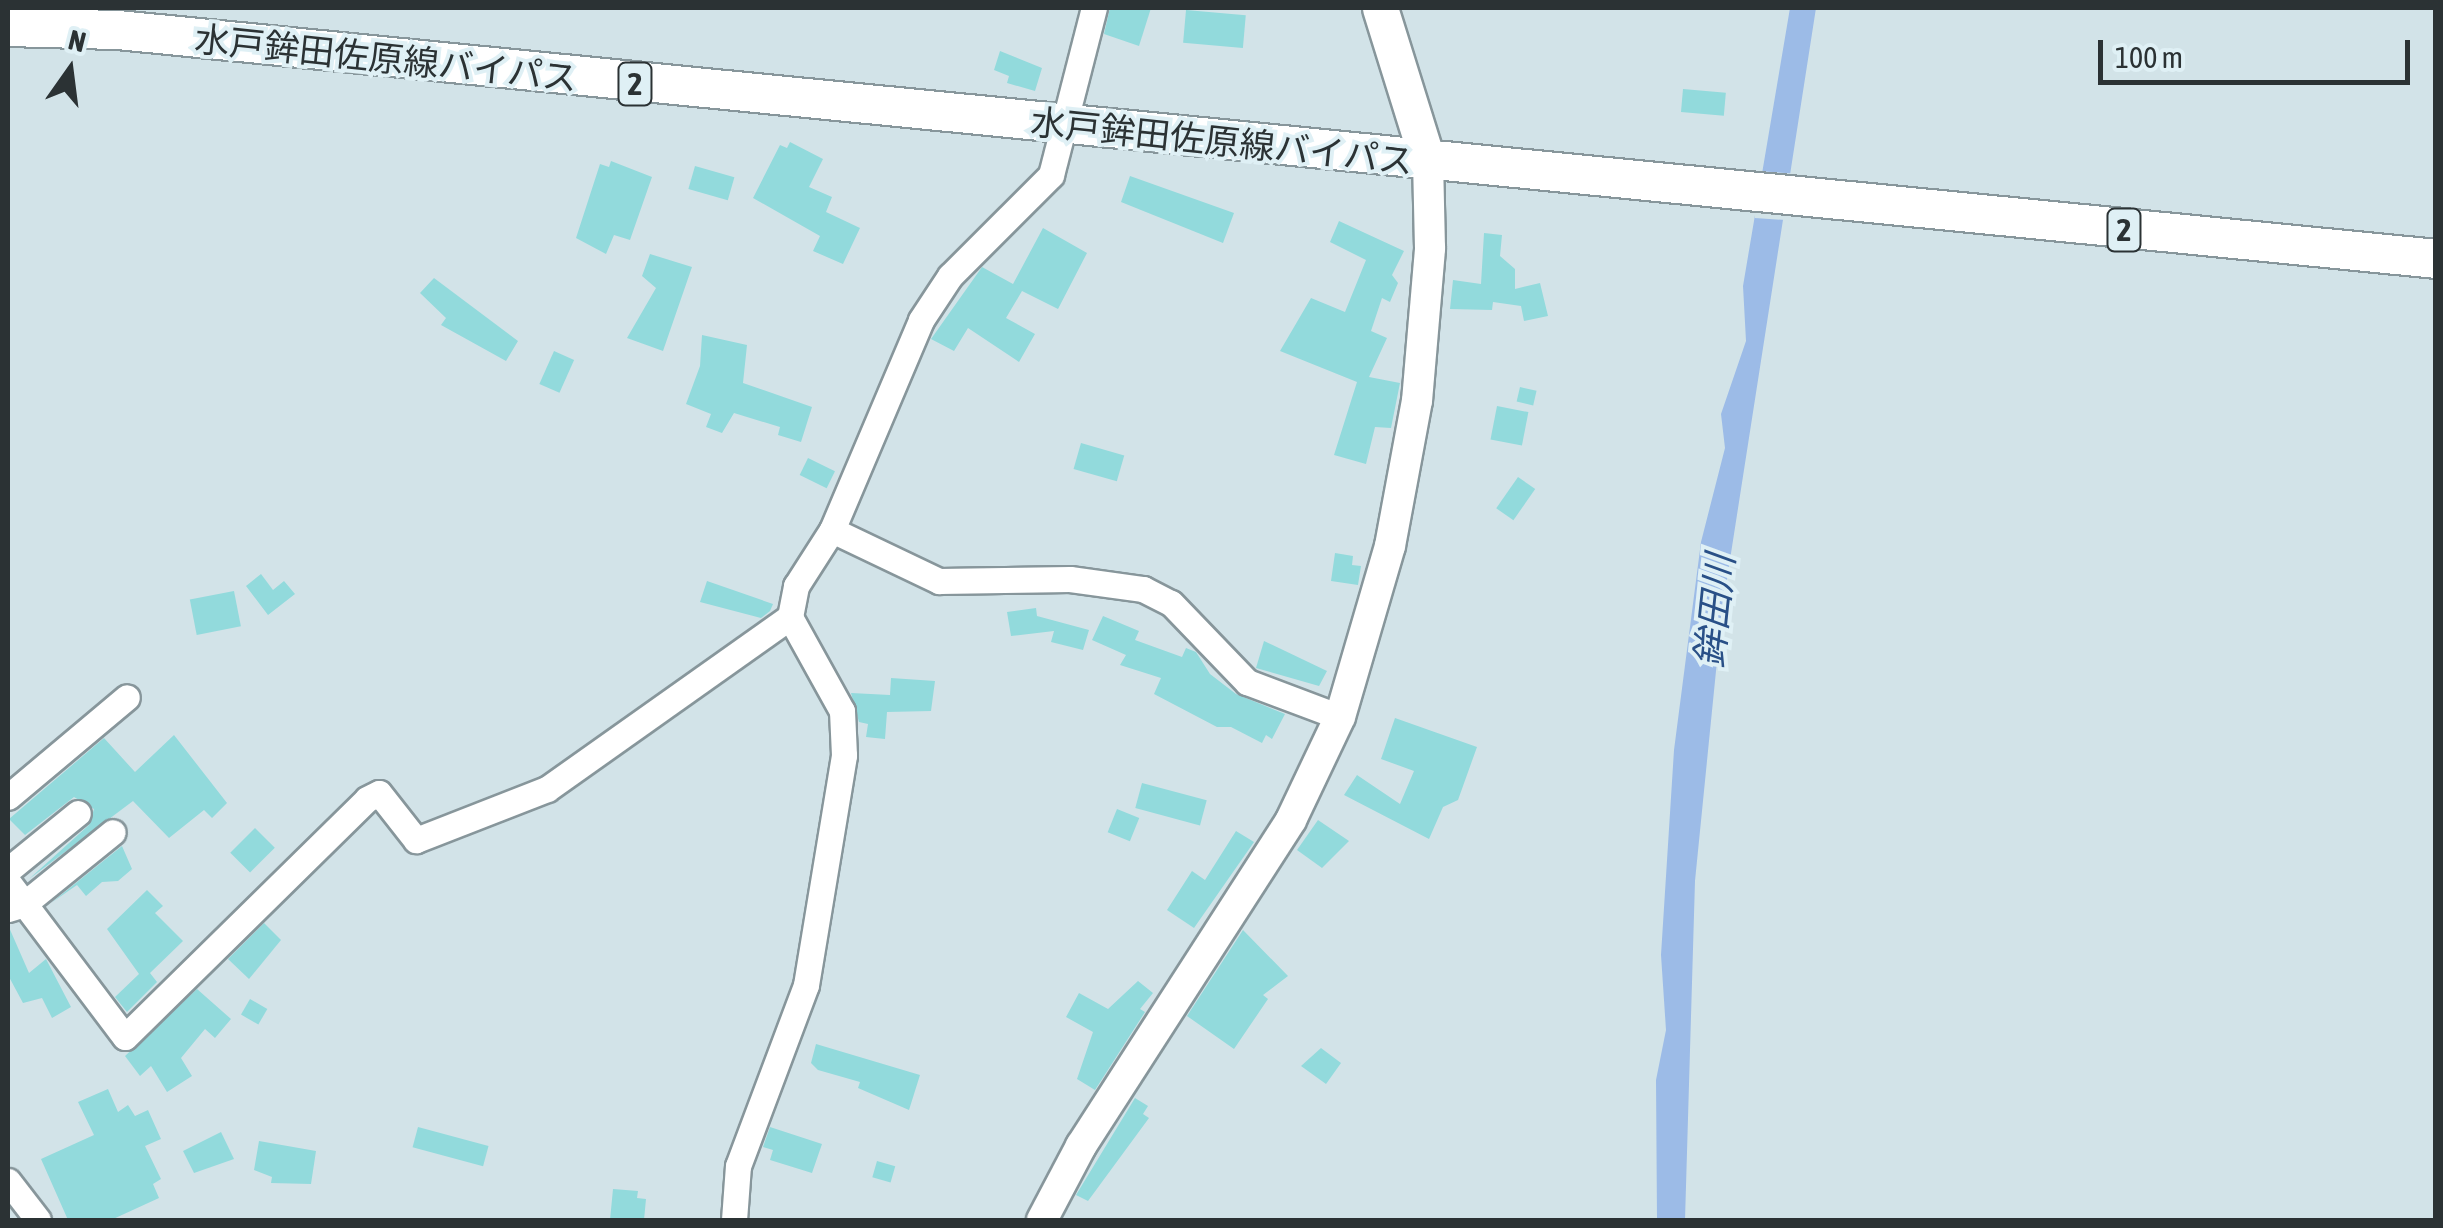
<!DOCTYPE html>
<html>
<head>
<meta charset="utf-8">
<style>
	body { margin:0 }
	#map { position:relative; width:2443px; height:1228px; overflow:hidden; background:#d2e3e8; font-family:"Asap Condensed","Noto Sans JP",sans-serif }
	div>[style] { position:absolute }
	.water>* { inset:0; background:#9cbbe7 }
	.pier>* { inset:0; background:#d2e3e8; transform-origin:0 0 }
	.building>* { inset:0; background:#92dadc; transform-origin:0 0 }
	.roads { filter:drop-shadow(2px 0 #87969b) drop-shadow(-2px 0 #87969b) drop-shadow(0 2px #87969b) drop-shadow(0 -2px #87969b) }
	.minor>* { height:25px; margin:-12.5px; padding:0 12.5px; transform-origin:12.5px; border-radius:12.5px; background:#fff }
	.tertiary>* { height:30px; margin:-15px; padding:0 15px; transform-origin:15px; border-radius:15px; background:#fff }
	.secondary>* { height:35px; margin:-17.5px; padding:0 17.5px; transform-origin:17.5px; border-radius:17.5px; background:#fff }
	.primary>* { height:38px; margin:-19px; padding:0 19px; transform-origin:19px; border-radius:19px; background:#fff }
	span { translate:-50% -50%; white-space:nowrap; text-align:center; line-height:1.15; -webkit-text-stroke:8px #dff0f5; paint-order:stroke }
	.shield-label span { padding:2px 8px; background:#dff0f5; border:2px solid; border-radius:8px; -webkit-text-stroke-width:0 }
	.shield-label { font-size:32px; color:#2b3234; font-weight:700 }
	.street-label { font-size:35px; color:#2b3234 }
	.water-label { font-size:38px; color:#295087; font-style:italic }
	.frame { position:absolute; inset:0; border:10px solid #2b3234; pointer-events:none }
	.north { position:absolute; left:20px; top:20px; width:100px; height:100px; -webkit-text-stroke:8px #dff0f5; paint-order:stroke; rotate:14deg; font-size:28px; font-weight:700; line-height:40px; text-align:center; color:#2b3234 }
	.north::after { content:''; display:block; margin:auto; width:35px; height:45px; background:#2b3234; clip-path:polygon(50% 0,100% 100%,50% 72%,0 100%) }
	.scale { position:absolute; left:2098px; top:40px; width:312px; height:45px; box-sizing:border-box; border:5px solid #2b3234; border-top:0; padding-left:12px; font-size:30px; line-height:35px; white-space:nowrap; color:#2b3234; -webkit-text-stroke:8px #dff0f5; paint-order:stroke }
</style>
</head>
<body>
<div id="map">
	<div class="water">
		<div style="clip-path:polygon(1790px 8px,1816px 8px,1722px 611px,1695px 881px,1685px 1220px,1657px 1220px,1656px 1080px,1666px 1030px,1661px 955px,1674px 750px,1701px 542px,1725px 448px,1721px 414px,1746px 341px,1743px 286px)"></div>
	</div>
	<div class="pier">
		<div style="left:1758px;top:171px;width:39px;height:47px;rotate:4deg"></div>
	</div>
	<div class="building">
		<div style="clip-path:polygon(1110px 8px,1151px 8px,1139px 46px,1104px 34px)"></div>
		<div style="left:1186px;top:10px;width:60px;height:33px;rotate:5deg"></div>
		<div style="clip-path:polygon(1000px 51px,1042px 68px,1035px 91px,1007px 83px,1009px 76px,994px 70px)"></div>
		<div style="left:1683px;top:89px;width:43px;height:23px;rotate:5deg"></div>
		<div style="clip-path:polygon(790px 142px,823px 159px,809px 187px,832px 197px,826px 212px,860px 228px,843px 264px,813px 251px,820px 236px,753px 198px,780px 145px,787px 148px)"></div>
		<div style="clip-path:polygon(611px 161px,652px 177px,630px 240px,614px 235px,606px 254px,576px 238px,600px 164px,609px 167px)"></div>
		<div style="left:695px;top:166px;width:41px;height:24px;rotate:16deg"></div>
		<div style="clip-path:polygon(1130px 176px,1234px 213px,1223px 243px,1121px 202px)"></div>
		<div style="clip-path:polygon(1339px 221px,1404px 251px,1392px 275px,1398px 283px,1390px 302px,1382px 298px,1371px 331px,1387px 338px,1369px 377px,1400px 383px,1391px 428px,1375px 427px,1366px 464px,1334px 455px,1357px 382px,1280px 351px,1311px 298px,1345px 312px,1366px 260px,1330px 242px)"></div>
		<div style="clip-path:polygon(1043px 228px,1087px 253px,1058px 309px,1022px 291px,1006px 318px,1035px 334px,1019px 362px,968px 328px,954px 351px,931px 339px,982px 267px,1013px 284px)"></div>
		<div style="clip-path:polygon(1484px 233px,1502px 235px,1500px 256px,1515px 269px,1515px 289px,1540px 283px,1548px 316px,1524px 321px,1521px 306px,1493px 302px,1492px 310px,1450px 309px,1453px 280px,1481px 284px)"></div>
		<div style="clip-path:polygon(650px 254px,692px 267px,663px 351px,627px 338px,656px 288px,642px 276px)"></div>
		<div style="clip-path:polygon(434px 278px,518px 341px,506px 361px,441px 325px,446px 318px,420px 293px)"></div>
		<div style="clip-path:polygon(702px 335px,747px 345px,743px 383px,812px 407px,801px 442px,778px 435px,780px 427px,734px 413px,722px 433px,706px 427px,711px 414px,686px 404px,700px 366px)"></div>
		<div style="left:554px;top:351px;width:22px;height:36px;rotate:24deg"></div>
		<div style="left:1520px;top:387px;width:17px;height:15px;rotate:13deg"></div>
		<div style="left:1497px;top:406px;width:32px;height:34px;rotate:11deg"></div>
		<div style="left:1081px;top:443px;width:45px;height:27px;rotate:16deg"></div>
		<div style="left:808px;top:458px;width:30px;height:19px;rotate:26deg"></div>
		<div style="left:1518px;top:477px;width:21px;height:38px;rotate:35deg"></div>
		<div style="clip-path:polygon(1335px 553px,1353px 556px,1352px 565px,1361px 566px,1358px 585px,1331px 581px)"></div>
		<div style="clip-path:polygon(261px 574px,273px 590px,284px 581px,295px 594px,268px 615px,246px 586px)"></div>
		<div style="clip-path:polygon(707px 581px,773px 604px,770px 611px,761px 618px,700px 602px)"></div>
		<div style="left:234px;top:591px;width:36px;height:45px;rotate:79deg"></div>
		<div style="clip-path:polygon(1036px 608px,1037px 616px,1089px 630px,1083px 650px,1051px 642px,1054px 631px,1011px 636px,1007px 612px)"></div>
		<div style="clip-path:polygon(1103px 616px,1139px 631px,1135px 640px,1182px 657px,1186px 648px,1196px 652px,1210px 674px,1236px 694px,1285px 714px,1272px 739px,1266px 735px,1262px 743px,1231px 727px,1217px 727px,1154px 694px,1161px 678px,1120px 665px,1126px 655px,1092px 640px)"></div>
		<div style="clip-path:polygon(1264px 641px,1327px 671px,1319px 686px,1256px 668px)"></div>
		<div style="clip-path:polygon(891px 678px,935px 681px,931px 711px,887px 712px,885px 739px,866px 737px,868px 724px,859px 722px,851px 693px,890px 695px)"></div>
		<div style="clip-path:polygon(1395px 718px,1477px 747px,1458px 800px,1443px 807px,1429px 839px,1344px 795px,1357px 775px,1400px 804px,1414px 771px,1381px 759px)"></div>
		<div style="clip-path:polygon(174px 735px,227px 803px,212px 818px,204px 810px,169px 838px,133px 801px,29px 879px,89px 825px,94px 809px,74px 797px,25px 835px,9px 819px,104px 738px,135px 772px)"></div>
		<div style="left:1142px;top:783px;width:67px;height:26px;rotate:15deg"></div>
		<div style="left:1117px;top:809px;width:24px;height:25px;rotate:22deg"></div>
		<div style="clip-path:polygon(1318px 820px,1349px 841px,1322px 868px,1297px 850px)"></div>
		<div style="left:255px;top:828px;width:28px;height:35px;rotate:45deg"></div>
		<div style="clip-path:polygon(1236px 831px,1254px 842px,1194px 928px,1167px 910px,1192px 871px,1205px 880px)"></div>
		<div style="clip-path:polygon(122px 846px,132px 869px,118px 881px,102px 882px,86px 896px,77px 885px,51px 903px)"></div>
		<div style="clip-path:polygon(147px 890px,163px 906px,155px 913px,183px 941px,150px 973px,157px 982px,127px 1012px,115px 997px,139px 974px,107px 929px)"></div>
		<div style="clip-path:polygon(264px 923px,281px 940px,249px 979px,228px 959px)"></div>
		<div style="clip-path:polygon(8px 925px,29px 973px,46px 959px,71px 1007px,52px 1018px,42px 998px,23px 1003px,8px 975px)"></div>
		<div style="clip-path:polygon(1243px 930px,1288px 976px,1263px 995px,1268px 999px,1234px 1049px,1187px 1016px)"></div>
		<div style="clip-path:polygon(1138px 981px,1153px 993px,1140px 1009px,1145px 1012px,1095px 1090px,1077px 1079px,1093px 1032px,1066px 1017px,1079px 993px,1108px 1009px)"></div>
		<div style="clip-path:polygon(197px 989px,231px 1019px,215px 1038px,205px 1029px,181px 1058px,192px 1076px,167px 1092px,151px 1066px,140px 1076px,125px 1056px)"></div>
		<div style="left:250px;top:999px;width:20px;height:18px;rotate:30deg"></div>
		<div style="clip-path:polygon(816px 1044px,920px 1075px,909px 1110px,858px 1088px,860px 1082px,818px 1070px,811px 1063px)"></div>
		<div style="clip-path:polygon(1321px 1048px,1341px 1063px,1326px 1084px,1301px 1066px)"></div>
		<div style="clip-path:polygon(108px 1089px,118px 1112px,128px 1105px,135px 1116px,148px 1110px,161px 1139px,145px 1146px,161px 1179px,153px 1184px,159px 1198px,111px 1220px,68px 1220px,41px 1159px,94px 1135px,78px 1102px)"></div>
		<div style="clip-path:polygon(1135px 1098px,1148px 1106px,1143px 1114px,1149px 1118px,1088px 1201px,1076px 1195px)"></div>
		<div style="left:418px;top:1127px;width:73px;height:21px;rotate:15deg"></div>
		<div style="clip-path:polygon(770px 1127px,822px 1144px,812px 1173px,770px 1160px,773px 1150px,763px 1147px)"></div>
		<div style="clip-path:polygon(221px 1132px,234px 1159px,194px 1173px,183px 1151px)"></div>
		<div style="clip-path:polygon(259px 1141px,316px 1151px,311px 1184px,271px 1183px,272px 1177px,254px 1170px)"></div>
		<div style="left:877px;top:1161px;width:19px;height:17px;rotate:16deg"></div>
		<div style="clip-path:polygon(613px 1189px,638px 1191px,637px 1198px,646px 1199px,644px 1220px,610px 1220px)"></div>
	</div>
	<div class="roads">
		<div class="minor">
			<div style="left:832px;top:530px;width:119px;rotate:25.5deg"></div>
			<div style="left:939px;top:581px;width:131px;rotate:-0.9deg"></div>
			<div style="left:1070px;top:579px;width:74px;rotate:7.8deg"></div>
			<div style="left:1143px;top:589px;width:31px;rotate:27deg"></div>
			<div style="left:1171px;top:603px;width:110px;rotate:46.1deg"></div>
			<div style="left:1247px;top:682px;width:99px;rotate:20.6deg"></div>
			<div style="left:8px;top:797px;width:155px;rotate:-40deg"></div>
			<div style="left:8px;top:870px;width:90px;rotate:-39.2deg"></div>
			<div style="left:8px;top:882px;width:194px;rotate:53deg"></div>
			<div style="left:125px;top:1037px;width:339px;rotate:-44.5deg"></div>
			<div style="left:367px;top:799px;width:13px;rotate:-27deg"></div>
			<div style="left:379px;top:793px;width:60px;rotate:51.8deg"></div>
			<div style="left:416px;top:840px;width:141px;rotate:-21.3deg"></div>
			<div style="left:547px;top:789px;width:298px;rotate:-35.3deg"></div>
			<div style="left:8px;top:909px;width:17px;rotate:-17deg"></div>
			<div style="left:24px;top:904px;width:114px;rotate:-39deg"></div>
			<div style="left:8px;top:1181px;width:49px;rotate:52.4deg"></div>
			<div style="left:734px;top:1220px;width:54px;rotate:-85.8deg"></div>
			<div style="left:738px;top:1166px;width:193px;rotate:-69.4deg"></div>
			<div style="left:806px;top:985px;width:233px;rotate:-80.6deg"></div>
			<div style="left:844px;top:755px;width:44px;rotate:-92.6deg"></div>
			<div style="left:842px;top:711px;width:107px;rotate:-119deg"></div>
			<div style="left:790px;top:617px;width:32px;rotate:-79deg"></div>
			<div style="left:796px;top:586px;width:67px;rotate:-57.3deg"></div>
			<div style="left:832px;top:530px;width:228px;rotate:-67deg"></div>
			<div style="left:921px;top:320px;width:53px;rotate:-56.6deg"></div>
			<div style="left:950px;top:276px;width:143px;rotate:-45deg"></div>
			<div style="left:1051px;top:175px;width:172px;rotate:-75.6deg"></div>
		</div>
		<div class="tertiary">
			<div style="left:1042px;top:1220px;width:84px;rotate:-62.2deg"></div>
			<div style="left:1081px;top:1146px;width:388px;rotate:-57.2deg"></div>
			<div style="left:1291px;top:820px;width:114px;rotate:-64.6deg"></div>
			<div style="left:1340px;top:717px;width:178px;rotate:-73.7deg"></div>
			<div style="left:1390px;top:546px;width:147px;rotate:-79.5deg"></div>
			<div style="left:1417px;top:401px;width:154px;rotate:-85.1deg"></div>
			<div style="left:1430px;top:248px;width:86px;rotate:-91.3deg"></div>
		</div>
		<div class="secondary">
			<div style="left:1380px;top:8px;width:161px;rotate:72.7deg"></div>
		</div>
		<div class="primary">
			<div style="left:8px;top:27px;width:110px;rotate:1.6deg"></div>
			<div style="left:118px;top:30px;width:2329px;rotate:5.64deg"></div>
		</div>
	</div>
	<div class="shield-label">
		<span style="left:635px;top:84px">2</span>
		<span style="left:2124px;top:230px">2</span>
	</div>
	<div class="street-label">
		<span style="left:386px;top:58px;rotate:6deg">水戸鉾田佐原線バイパス</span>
		<span style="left:1222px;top:141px;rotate:6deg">水戸鉾田佐原線バイパス</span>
	</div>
	<div class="water-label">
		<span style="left:1715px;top:611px;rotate:-84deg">鉾田川</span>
	</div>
	<div class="frame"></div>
	<div class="north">N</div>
	<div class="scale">100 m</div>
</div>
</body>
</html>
